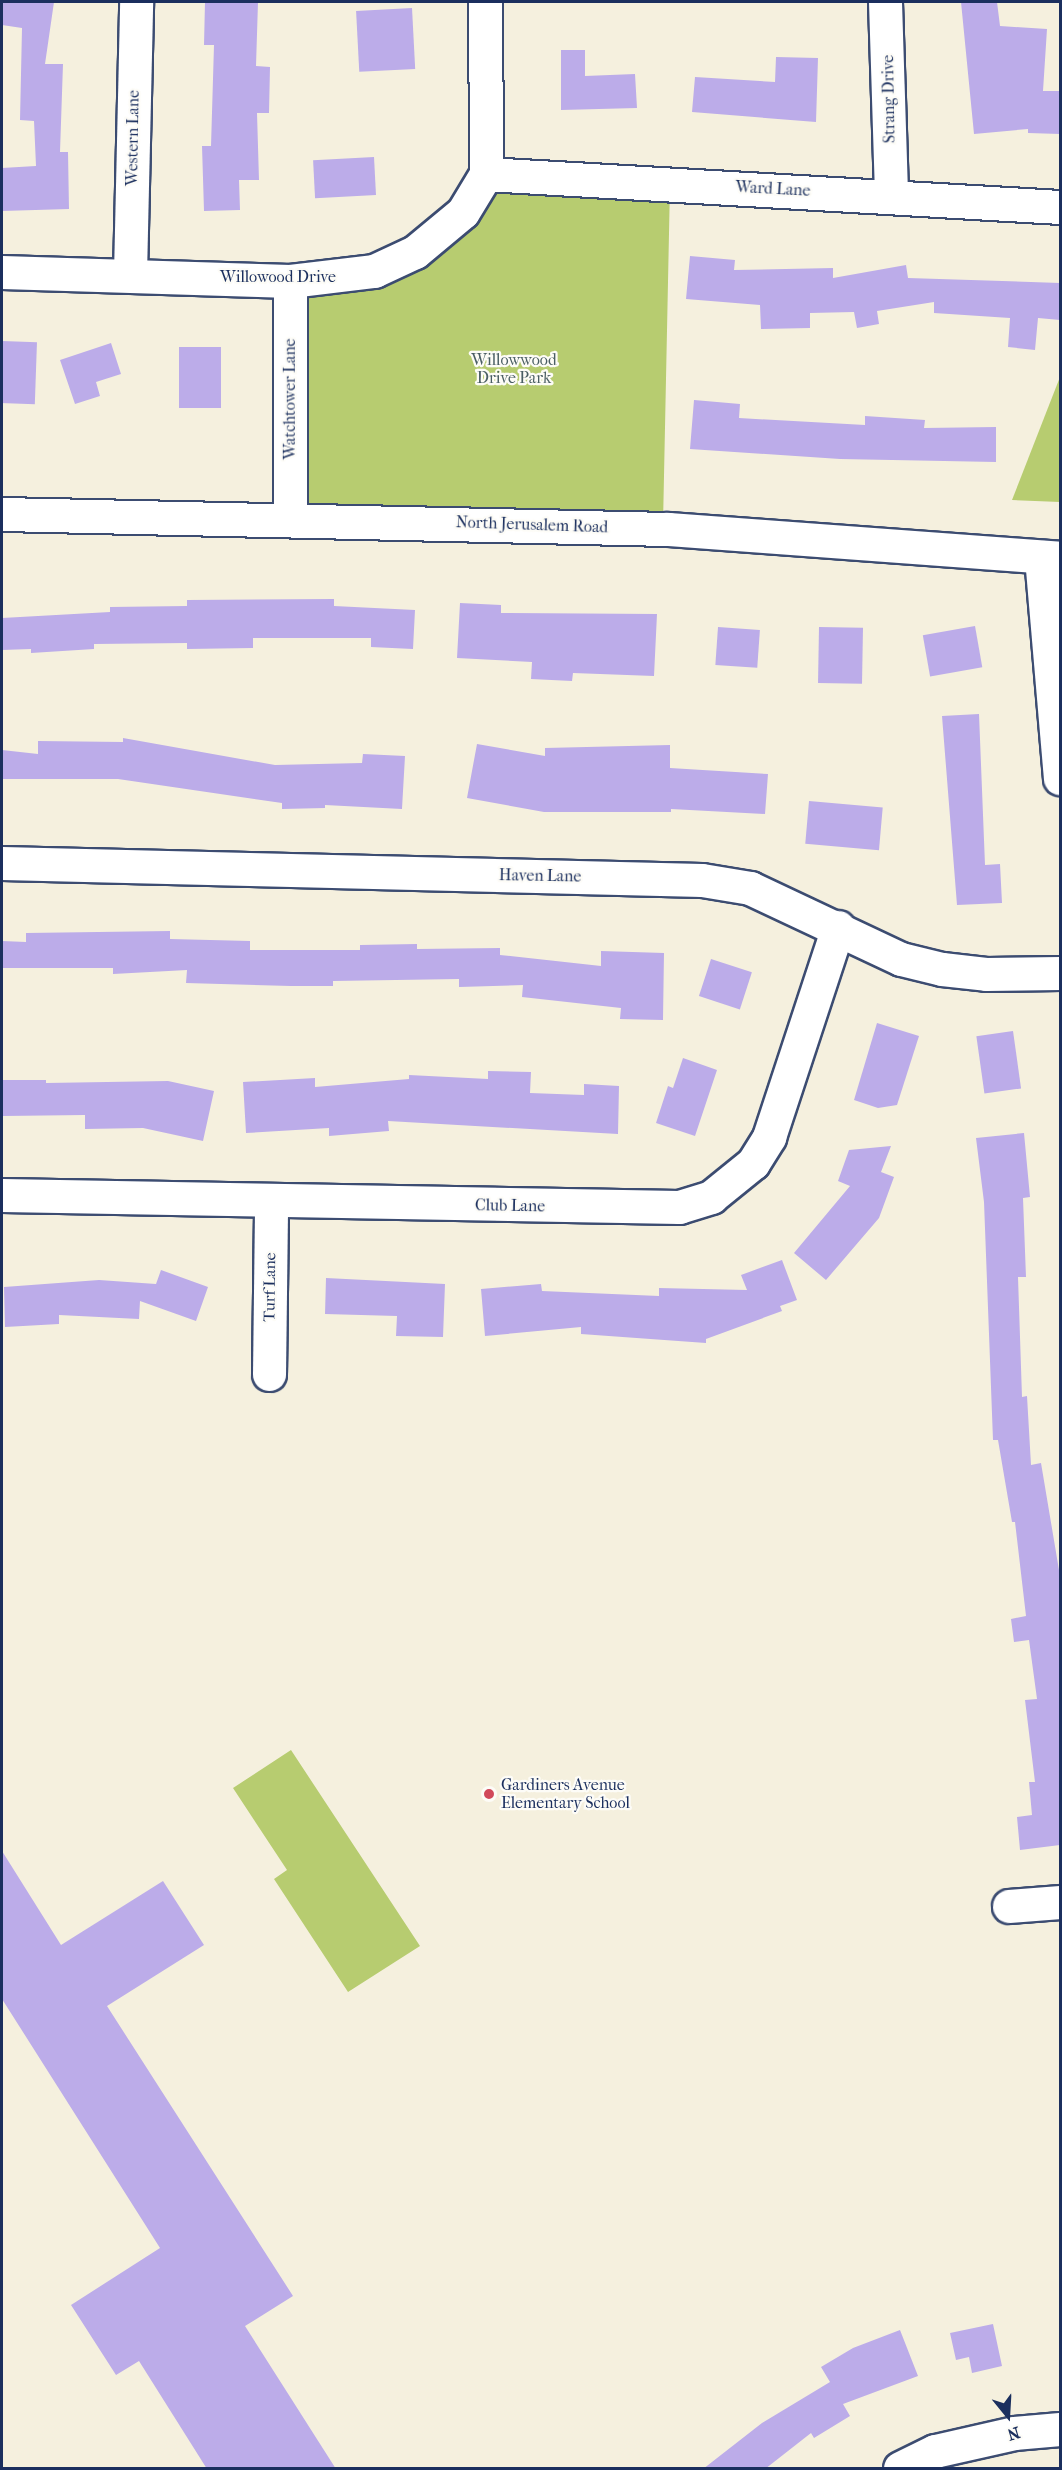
<!DOCTYPE html>
<html>
<head>
<meta charset="utf-8">
<style>
	body { margin:0 }
	#map { position:relative; width:1062px; height:2470px; overflow:hidden; background:#f5f0de; font-family:"IM FELL French Canon",serif }
	div>[style] { position:absolute }
	.green>* { inset:0; background:#b7cc70 }
	.building>* { inset:0; background:#bcace9; transform-origin:0 0 }
	.roads { filter:drop-shadow(2px 0 #3c4c71) drop-shadow(-2px 0 #3c4c71) drop-shadow(0 2px #3c4c71) drop-shadow(0 -2px #3c4c71) }
	.minor>* { height:33px; margin:-16.5px; padding:0 16.5px; transform-origin:16.5px; border-radius:16.5px; background:#fff }
	.major>* { height:33px; margin:-16.5px; padding:0 16.5px; transform-origin:16.5px; border-radius:16.5px; background:#fff }
	.dots>* { width:16px; height:16px; translate:-50% -50%; box-sizing:border-box; border:3px solid #fdfcf7; border-radius:50% }
	span { translate:-50% -50%; white-space:nowrap; text-align:center; line-height:1.15; -webkit-text-stroke:4.5px #fdfcf7; paint-order:stroke }
	.street-label { font-size:16px; color:#1b2f5e }
	.park-label { font-size:16px; color:#4a5e63 }
	.poi-label { font-size:16px; color:#1b2f5e }
	.left { translate:0 -50%; text-align:left }
	.frame { position:absolute; inset:0; border:3px solid #1b2f5e; pointer-events:none }
	.north { position:absolute; left:978px; top:2386px; width:60px; height:60px; -webkit-text-stroke:4px #fdfcf7; paint-order:stroke; rotate:162deg; font-size:16px; font-weight:700; line-height:24px; text-align:center; color:#1b2f5e }
	.north::after { content:''; display:block; margin:auto; width:21px; height:27px; background:#1b2f5e; clip-path:polygon(50% 0,100% 100%,50% 72%,0 100%) }
</style>
</head>
<body>
<div id="map">
	<div class="green">
		<div style="clip-path:polygon(487px 175px,670px 185px,663px 525px,291px 515px,290px 283px,374px 273px)"></div>
		<div style="clip-path:polygon(1060px 377px,1060px 502px,1012px 500px)"></div>
		<div style="clip-path:polygon(291px 1750px,420px 1946px,348px 1992px,274px 1879px,287px 1870px,233px 1788px)"></div>
	</div>
	<div class="building">
		<div style="clip-path:polygon(2px 2px,54px 2px,45px 64px,63px 64px,60px 152px,68px 152px,69px 209px,2px 211px,2px 168px,36px 166px,34px 121px,20px 120px,22px 28px,2px 25px)"></div>
		<div style="clip-path:polygon(205px 2px,258px 2px,256px 66px,270px 67px,269px 113px,257px 113px,259px 180px,239px 180px,240px 210px,204px 211px,202px 146px,211px 146px,214px 45px,204px 45px)"></div>
		<div style="clip-path:polygon(961px 2px,997px 2px,1000px 26px,1047px 29px,1043px 91px,1060px 91px,1060px 134px,1028px 133px,1028px 129px,974px 134px)"></div>
		<div style="left:412px;top:8px;width:61px;height:56px;rotate:87deg"></div>
		<div style="clip-path:polygon(561px 50px,585px 50px,585px 76px,635px 74px,637px 108px,561px 110px)"></div>
		<div style="clip-path:polygon(776px 57px,818px 58px,816px 122px,692px 112px,695px 77px,775px 82px)"></div>
		<div style="left:374px;top:157px;width:38px;height:61px;rotate:87deg"></div>
		<div style="clip-path:polygon(690px 256px,735px 260px,734px 270px,833px 268px,833px 278px,906px 265px,908px 278px,1060px 283px,1060px 320px,1038px 318px,1035px 350px,1008px 347px,1010px 318px,934px 313px,934px 302px,877px 311px,879px 324px,857px 328px,854px 312px,810px 313px,810px 328px,761px 329px,760px 305px,686px 299px)"></div>
		<div style="left:2px;top:341px;width:35px;height:62px;rotate:2deg"></div>
		<div style="clip-path:polygon(111px 343px,121px 374px,96px 382px,100px 396px,75px 404px,60px 360px)"></div>
		<div style="left:221px;top:347px;width:61px;height:42px;rotate:90deg"></div>
		<div style="clip-path:polygon(694px 400px,740px 404px,739px 418px,865px 425px,865px 416px,925px 420px,924px 428px,996px 427px,996px 462px,840px 459px,690px 449px)"></div>
		<div style="clip-path:polygon(334px 599px,334px 606px,415px 610px,413px 649px,371px 647px,371px 638px,253px 638px,253px 648px,187px 649px,187px 643px,94px 644px,94px 649px,31px 653px,31px 649px,2px 650px,2px 618px,110px 612px,110px 607px,187px 606px,187px 600px)"></div>
		<div style="clip-path:polygon(460px 603px,501px 605px,501px 613px,657px 614px,654px 676px,573px 673px,572px 681px,531px 679px,532px 662px,457px 658px)"></div>
		<div style="left:975px;top:626px;width:42px;height:53px;rotate:80deg"></div>
		<div style="left:718px;top:627px;width:42px;height:38px;rotate:4deg"></div>
		<div style="left:819px;top:627px;width:44px;height:56px;rotate:1deg"></div>
		<div style="clip-path:polygon(979px 714px,985px 865px,1000px 864px,1002px 903px,957px 905px,942px 716px)"></div>
		<div style="clip-path:polygon(123px 738px,275px 765px,362px 763px,363px 754px,405px 756px,402px 809px,325px 805px,325px 808px,282px 809px,282px 803px,118px 779px,2px 779px,2px 750px,38px 754px,38px 741px,123px 742px)"></div>
		<div style="clip-path:polygon(477px 744px,545px 756px,545px 748px,670px 745px,670px 768px,768px 774px,765px 814px,671px 809px,671px 812px,544px 812px,467px 798px)"></div>
		<div style="left:809px;top:801px;width:74px;height:43px;rotate:5deg"></div>
		<div style="clip-path:polygon(170px 931px,170px 939px,250px 941px,250px 950px,360px 950px,360px 945px,417px 944px,417px 949px,500px 948px,500px 955px,601px 966px,601px 951px,664px 953px,663px 1020px,620px 1019px,621px 1008px,522px 997px,523px 985px,459px 987px,459px 979px,333px 981px,333px 986px,291px 986px,186px 983px,187px 970px,113px 974px,113px 968px,2px 968px,2px 941px,26px 942px,26px 933px)"></div>
		<div style="left:711px;top:959px;width:43px;height:39px;rotate:18deg"></div>
		<div style="clip-path:polygon(877px 1023px,919px 1036px,897px 1105px,878px 1108px,854px 1100px)"></div>
		<div style="left:1013px;top:1031px;width:58px;height:37px;rotate:82deg"></div>
		<div style="clip-path:polygon(683px 1058px,717px 1070px,695px 1136px,656px 1123px,668px 1086px,673px 1088px)"></div>
		<div style="clip-path:polygon(488px 1071px,531px 1072px,530px 1093px,584px 1095px,584px 1084px,619px 1086px,618px 1134px,388px 1121px,389px 1131px,329px 1136px,329px 1128px,246px 1133px,243px 1082px,315px 1078px,315px 1087px,409px 1079px,409px 1075px,488px 1079px)"></div>
		<div style="clip-path:polygon(3px 1080px,46px 1080px,46px 1083px,168px 1081px,214px 1091px,203px 1141px,143px 1128px,85px 1129px,85px 1115px,3px 1116px)"></div>
		<div style="clip-path:polygon(1024px 1133px,1030px 1197px,1023px 1198px,1026px 1277px,1018px 1277px,1022px 1397px,1027px 1396px,1031px 1465px,1041px 1463px,1060px 1576px,1060px 1845px,1020px 1850px,1017px 1817px,1032px 1815px,1029px 1782px,1035px 1782px,1025px 1700px,1037px 1699px,1029px 1640px,1014px 1642px,1011px 1619px,1026px 1616px,1015px 1522px,1012px 1522px,998px 1440px,993px 1440px,984px 1202px,976px 1138px)"></div>
		<div style="clip-path:polygon(891px 1146px,881px 1172px,894px 1177px,879px 1218px,826px 1280px,794px 1253px,850px 1186px,838px 1181px,849px 1150px)"></div>
		<div style="clip-path:polygon(782px 1260px,797px 1300px,780px 1306px,782px 1311px,706px 1339px,706px 1343px,581px 1334px,581px 1327px,485px 1336px,481px 1289px,541px 1284px,542px 1291px,659px 1296px,659px 1288px,747px 1290px,741px 1275px)"></div>
		<div style="clip-path:polygon(161px 1270px,208px 1287px,196px 1321px,140px 1301px,139px 1319px,59px 1315px,59px 1324px,5px 1327px,4px 1287px,99px 1280px,156px 1284px)"></div>
		<div style="clip-path:polygon(326px 1278px,445px 1284px,443px 1337px,396px 1336px,397px 1316px,325px 1314px)"></div>
		<div style="clip-path:polygon(2px 1851px,61px 1945px,163px 1881px,204px 1945px,107px 2006px,293px 2296px,245px 2326px,336px 2469px,207px 2469px,139px 2361px,116px 2375px,71px 2305px,160px 2248px,2px 1999px)"></div>
		<div style="clip-path:polygon(993px 2324px,1002px 2366px,972px 2373px,969px 2357px,956px 2360px,950px 2333px)"></div>
		<div style="clip-path:polygon(900px 2330px,918px 2376px,843px 2404px,850px 2416px,814px 2438px,811px 2433px,765px 2469px,703px 2469px,762px 2423px,830px 2382px,821px 2367px,853px 2348px)"></div>
	</div>
	<div class="roads">
		<div class="minor">
			<div style="left:885px;top:2px;width:194px;rotate:88.2deg"></div>
			<div style="left:486px;top:174px;width:575px;rotate:3.29deg"></div>
			<div style="left:2px;top:272px;width:288px;rotate:1.8deg"></div>
			<div style="left:290px;top:281px;width:85px;rotate:-6.8deg"></div>
			<div style="left:374px;top:271px;width:45px;rotate:-24.9deg"></div>
			<div style="left:415px;top:252px;width:62px;rotate:-39.8deg"></div>
			<div style="left:463px;top:212px;width:44px;rotate:-58.8deg"></div>
			<div style="left:486px;top:174px;width:172px;rotate:-90.3deg"></div>
			<div style="left:130px;top:274px;width:272px;rotate:-88.7deg"></div>
			<div style="left:290px;top:518px;width:237px;rotate:-90deg"></div>
			<div style="left:1041px;top:557px;width:222px;rotate:85.1deg"></div>
			<div style="left:2px;top:863px;width:700px;rotate:1.39deg"></div>
			<div style="left:702px;top:880px;width:49px;rotate:9.5deg"></div>
			<div style="left:750px;top:888px;width:167px;rotate:25.2deg"></div>
			<div style="left:901px;top:959px;width:42px;rotate:13.7deg"></div>
			<div style="left:942px;top:969px;width:44px;rotate:6.5deg"></div>
			<div style="left:986px;top:974px;width:74px;rotate:-0.8deg"></div>
			<div style="left:2px;top:1195px;width:677px;rotate:1.02deg"></div>
			<div style="left:679px;top:1207px;width:34px;rotate:-17deg"></div>
			<div style="left:711px;top:1197px;width:54px;rotate:-39deg"></div>
			<div style="left:753px;top:1163px;width:31px;rotate:-58deg"></div>
			<div style="left:769px;top:1137px;width:221px;rotate:-71.8deg"></div>
			<div style="left:269px;top:1374px;width:173px;rotate:-89.3deg"></div>
			<div style="left:1009px;top:1906px;width:51px;rotate:-4.5deg"></div>
			<div style="left:900px;top:2468px;width:39px;rotate:-26deg"></div>
			<div style="left:935px;top:2451px;width:81px;rotate:-12.8deg"></div>
			<div style="left:1014px;top:2433px;width:46px;rotate:-5deg"></div>
		</div>
		<div class="major">
			<div style="left:2px;top:514px;width:666px;rotate:1.29deg"></div>
			<div style="left:668px;top:529px;width:393px;rotate:4.2deg"></div>
		</div>
	</div>
	<div class="dots">
		<div style="left:489px;top:1794px;background:#d1495b"></div>
	</div>
	<div class="street-label">
		<span style="left:889px;top:99px;rotate:-91deg">Strang Drive</span>
		<span style="left:133px;top:138px;rotate:-89deg">Western Lane</span>
		<span style="left:773px;top:189px;rotate:3deg">Ward Lane</span>
		<span style="left:278px;top:277px">Willowood Drive</span>
		<span style="left:290px;top:399px;rotate:-90deg">Watchtower Lane</span>
		<span style="left:532px;top:525px;rotate:2deg">North Jerusalem Road</span>
		<span style="left:540px;top:876px;rotate:1deg">Haven Lane</span>
		<span style="left:510px;top:1206px;rotate:1deg">Club Lane</span>
		<span style="left:270px;top:1287px;rotate:-89deg">Turf Lane</span>
	</div>
	<div class="park-label">
		<span style="left:514px;top:369px">Willowwood<br>Drive Park</span>
	</div>
	<div class="poi-label">
		<span class="left" style="left:501px;top:1794px">Gardiners Avenue<br>Elementary School</span>
	</div>
	<div class="frame"></div>
	<div class="north">N</div>
</div>
</body>
</html>
